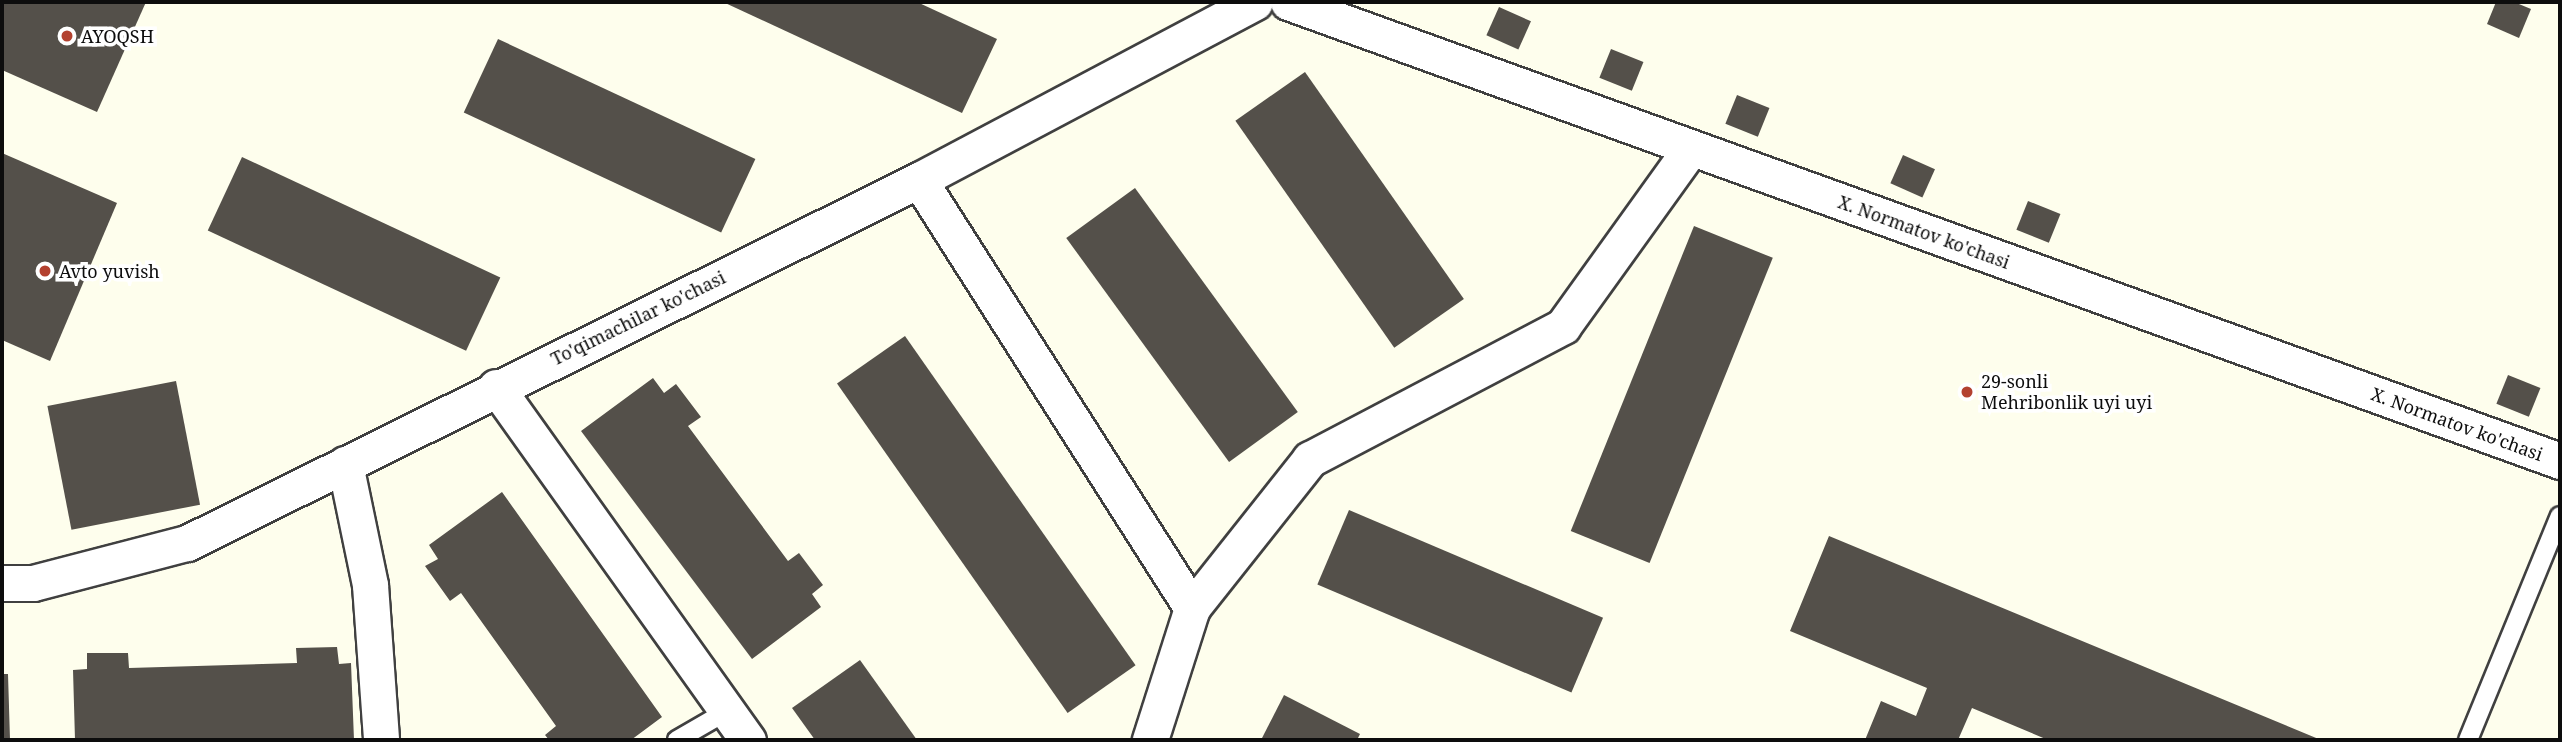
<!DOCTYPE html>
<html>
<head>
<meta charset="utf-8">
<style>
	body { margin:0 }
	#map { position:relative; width:2562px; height:742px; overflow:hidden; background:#fefeed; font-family:"Noto Serif",serif }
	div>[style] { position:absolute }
	.building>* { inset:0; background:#54504a; transform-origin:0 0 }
	.roads { filter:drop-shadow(2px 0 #404040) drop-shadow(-2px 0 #404040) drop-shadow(0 2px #404040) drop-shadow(0 -2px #404040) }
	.service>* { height:18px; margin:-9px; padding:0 9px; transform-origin:9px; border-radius:9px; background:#fff }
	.minor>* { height:35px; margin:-17.5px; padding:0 17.5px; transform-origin:17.5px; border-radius:17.5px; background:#fff }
	.dots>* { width:19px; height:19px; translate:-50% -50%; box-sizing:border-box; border:4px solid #fff; border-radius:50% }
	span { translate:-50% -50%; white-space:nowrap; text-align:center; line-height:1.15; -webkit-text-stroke:7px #fff; paint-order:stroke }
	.poi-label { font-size:18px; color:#0d0d0d }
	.left { translate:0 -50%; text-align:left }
	.street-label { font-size:18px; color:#0d0d0d }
	.frame { position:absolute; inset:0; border:4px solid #0d0d0d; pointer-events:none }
</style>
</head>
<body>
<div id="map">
	<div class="building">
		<div style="clip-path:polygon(2px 2px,146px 2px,97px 112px,2px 70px)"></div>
		<div style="clip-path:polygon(723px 2px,917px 2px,997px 39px,962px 113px)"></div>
		<div style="clip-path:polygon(2496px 2px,2514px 2px,2531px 9px,2519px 38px,2487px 24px)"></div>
		<div style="left:1499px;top:7px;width:35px;height:31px;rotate:24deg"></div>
		<div style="left:498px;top:39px;width:284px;height:81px;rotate:25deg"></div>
		<div style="left:1611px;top:49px;width:35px;height:31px;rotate:22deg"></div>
		<div style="left:1305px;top:72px;width:277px;height:85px;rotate:55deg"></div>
		<div style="left:1737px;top:95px;width:35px;height:31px;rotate:22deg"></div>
		<div style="clip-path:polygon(2px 153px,117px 203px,50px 361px,2px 340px)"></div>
		<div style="left:1903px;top:155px;width:35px;height:31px;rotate:24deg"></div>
		<div style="left:242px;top:157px;width:285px;height:81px;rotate:25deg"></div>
		<div style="left:1135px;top:188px;width:277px;height:85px;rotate:54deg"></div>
		<div style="left:2028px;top:201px;width:35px;height:31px;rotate:22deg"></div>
		<div style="left:1694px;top:226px;width:85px;height:329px;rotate:22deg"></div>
		<div style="left:905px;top:336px;width:402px;height:83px;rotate:55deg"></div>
		<div style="left:2508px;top:375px;width:35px;height:31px;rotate:22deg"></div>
		<div style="clip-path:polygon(653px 378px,664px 393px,676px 384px,701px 417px,688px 426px,788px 561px,799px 553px,823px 585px,812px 594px,821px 607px,752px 659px,581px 431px)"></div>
		<div style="left:176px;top:381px;width:126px;height:131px;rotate:79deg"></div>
		<div style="clip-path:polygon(502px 492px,662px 717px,631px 740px,549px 740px,545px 735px,556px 726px,461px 593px,450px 601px,425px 566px,438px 559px,429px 545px)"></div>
		<div style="left:1349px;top:510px;width:276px;height:81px;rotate:23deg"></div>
		<div style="clip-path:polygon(1829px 536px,2321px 740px,2048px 740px,1972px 708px,1958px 740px,1865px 740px,1881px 701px,1916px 716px,1927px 688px,1790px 631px)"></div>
		<div style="clip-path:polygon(337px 647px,339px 664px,351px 663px,354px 740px,75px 740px,73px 670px,87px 669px,87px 653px,128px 653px,129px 668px,297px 663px,296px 648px)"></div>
		<div style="clip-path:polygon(860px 660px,917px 740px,815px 740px,792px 708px)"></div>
		<div style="clip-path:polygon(2px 674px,8px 674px,10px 740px,2px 740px)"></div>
		<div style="clip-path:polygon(1284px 695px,1360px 734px,1357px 740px,1261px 740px)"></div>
	</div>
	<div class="roads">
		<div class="service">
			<div style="left:677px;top:740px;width:58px;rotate:-30.1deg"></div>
			<div style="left:2468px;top:740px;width:242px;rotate:-67.7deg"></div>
		</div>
		<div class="minor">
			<div style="left:1288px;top:2px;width:1352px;rotate:19.84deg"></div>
			<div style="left:919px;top:180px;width:508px;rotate:57.47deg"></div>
			<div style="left:1192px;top:608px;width:139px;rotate:107.7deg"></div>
			<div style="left:496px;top:387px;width:434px;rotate:54.5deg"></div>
			<div style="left:345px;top:464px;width:124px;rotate:78.3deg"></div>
			<div style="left:370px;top:585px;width:155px;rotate:85.9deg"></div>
			<div style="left:2px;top:583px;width:31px"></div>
			<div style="left:33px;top:583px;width:159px;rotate:-14.6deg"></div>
			<div style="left:187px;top:543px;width:817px;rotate:-26.38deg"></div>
			<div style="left:919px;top:180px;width:380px;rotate:-27.9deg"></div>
			<div style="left:1192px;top:608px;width:190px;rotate:-51.6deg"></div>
			<div style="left:1310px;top:459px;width:286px;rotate:-27.7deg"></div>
			<div style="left:1563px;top:326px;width:219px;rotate:-54.3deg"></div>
		</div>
	</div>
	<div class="dots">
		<div style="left:67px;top:36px;background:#b3412f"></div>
		<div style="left:45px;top:271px;background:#b3412f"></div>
		<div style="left:1967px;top:392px;background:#b3412f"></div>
	</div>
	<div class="poi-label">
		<span class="left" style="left:81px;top:36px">AYOQSH</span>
		<span class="left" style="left:59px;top:271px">Avto yuvish</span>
		<span class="left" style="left:1981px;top:392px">29-sonli<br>Mehribonlik uyi uyi</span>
	</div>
	<div class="street-label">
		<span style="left:1924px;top:232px;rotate:20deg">X. Normatov ko'chasi</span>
		<span style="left:638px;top:318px;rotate:-26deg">To'qimachilar ko'chasi</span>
		<span style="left:2457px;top:424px;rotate:20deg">X. Normatov ko'chasi</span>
	</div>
	<div class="frame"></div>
</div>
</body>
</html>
